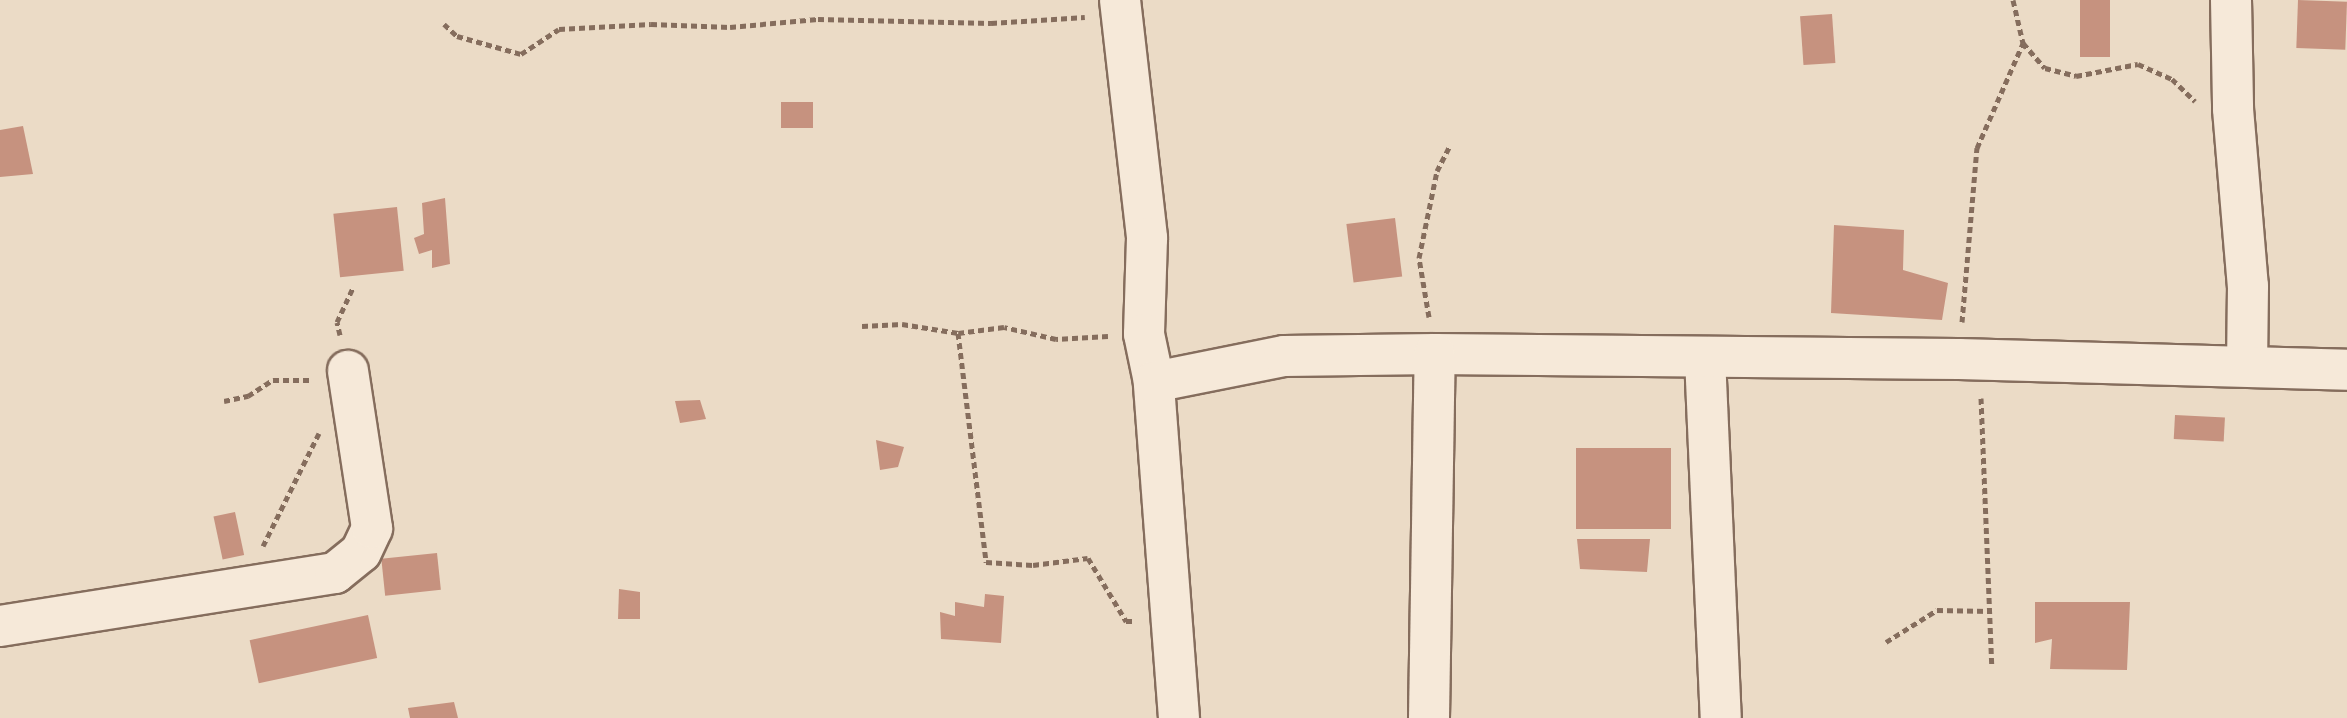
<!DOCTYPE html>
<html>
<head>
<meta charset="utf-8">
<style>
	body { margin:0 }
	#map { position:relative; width:2347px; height:718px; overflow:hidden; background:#ebdbc6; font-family:Spectral,serif }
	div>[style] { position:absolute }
	.building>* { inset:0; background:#c6927f; transform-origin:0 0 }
	.path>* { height:5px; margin-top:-2.5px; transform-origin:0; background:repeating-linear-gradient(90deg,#856d5d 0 6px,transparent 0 10px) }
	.roads { filter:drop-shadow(2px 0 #856d5d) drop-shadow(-2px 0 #856d5d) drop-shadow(0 2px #856d5d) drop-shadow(0 -2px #856d5d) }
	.minor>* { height:40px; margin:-20px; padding:0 20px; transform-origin:20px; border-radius:20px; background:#f6e9d9 }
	span { translate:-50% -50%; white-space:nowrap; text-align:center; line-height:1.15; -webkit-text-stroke:7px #f3e6d5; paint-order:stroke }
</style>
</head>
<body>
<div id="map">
	<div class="building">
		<div style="left:2080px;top:0;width:30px;height:57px"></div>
		<div style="left:2298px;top:0;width:49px;height:48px;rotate:2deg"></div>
		<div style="left:1832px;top:14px;width:49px;height:32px;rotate:86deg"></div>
		<div style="left:781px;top:102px;width:32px;height:26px"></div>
		<div style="clip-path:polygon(23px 126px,33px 174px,0 177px,0 130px)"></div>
		<div style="clip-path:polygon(445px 198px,450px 264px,432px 268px,432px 250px,419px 254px,414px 238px,424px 234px,422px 203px)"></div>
		<div style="left:397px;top:207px;width:64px;height:64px;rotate:84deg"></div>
		<div style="left:1395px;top:218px;width:59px;height:49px;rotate:83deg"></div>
		<div style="clip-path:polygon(1834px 225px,1904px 230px,1903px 270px,1948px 283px,1942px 320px,1831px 313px)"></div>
		<div style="clip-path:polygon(700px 400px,706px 419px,680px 423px,675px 401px)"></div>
		<div style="left:2175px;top:415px;width:50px;height:24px;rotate:3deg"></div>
		<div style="clip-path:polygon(876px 440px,904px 447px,898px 467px,880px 470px)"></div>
		<div style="left:1671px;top:448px;width:81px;height:95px;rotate:90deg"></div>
		<div style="left:235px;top:512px;width:44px;height:22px;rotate:78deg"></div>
		<div style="clip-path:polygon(1577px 539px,1650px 539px,1647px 572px,1580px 569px)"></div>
		<div style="left:437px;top:553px;width:37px;height:56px;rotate:84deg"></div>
		<div style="clip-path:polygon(619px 589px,640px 592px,640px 619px,618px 619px)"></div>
		<div style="clip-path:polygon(985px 594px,1004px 596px,1001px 643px,941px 639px,940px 612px,955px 616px,955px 602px,984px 607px)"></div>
		<div style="clip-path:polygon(2035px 602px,2130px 602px,2127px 670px,2050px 669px,2052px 639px,2035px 643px)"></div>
		<div style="left:368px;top:615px;width:44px;height:121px;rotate:78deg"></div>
		<div style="clip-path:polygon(454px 702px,458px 718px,410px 718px,408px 708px)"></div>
	</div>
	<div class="path">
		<div style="left:2013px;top:0;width:44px;rotate:76.9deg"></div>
		<div style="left:2023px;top:43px;width:33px;rotate:49deg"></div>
		<div style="left:2045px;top:68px;width:32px;rotate:14deg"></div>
		<div style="left:2076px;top:76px;width:63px;rotate:-11deg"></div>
		<div style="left:2138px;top:64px;width:37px;rotate:24deg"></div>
		<div style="left:2172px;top:79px;width:32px;rotate:44deg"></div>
		<div style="left:444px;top:24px;width:18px;rotate:43deg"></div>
		<div style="left:457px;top:36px;width:66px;rotate:15.7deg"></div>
		<div style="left:521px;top:54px;width:45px;rotate:-33.3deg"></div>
		<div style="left:559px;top:29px;width:92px;rotate:-3.1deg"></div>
		<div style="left:651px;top:24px;width:79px;rotate:2.2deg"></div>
		<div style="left:730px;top:27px;width:88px;rotate:-5.2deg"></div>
		<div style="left:818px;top:19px;width:173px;rotate:1.3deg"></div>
		<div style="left:991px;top:23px;width:94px;rotate:-3.7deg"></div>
		<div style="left:1429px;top:317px;width:60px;rotate:-99.6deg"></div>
		<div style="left:1419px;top:258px;width:89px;rotate:-78.3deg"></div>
		<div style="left:1437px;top:171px;width:29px;rotate:-63deg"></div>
		<div style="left:1962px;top:322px;width:175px;rotate:-85.1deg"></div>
		<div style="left:1977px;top:148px;width:115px;rotate:-66.3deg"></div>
		<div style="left:862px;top:326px;width:40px;rotate:-2.9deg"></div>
		<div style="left:902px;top:324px;width:57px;rotate:9.1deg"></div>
		<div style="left:340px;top:335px;width:13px;rotate:-103deg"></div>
		<div style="left:337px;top:322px;width:38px;rotate:-65deg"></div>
		<div style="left:1108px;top:336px;width:52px;rotate:176.7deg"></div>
		<div style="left:1056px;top:339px;width:53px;rotate:-167deg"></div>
		<div style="left:1004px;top:327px;width:46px;rotate:172.6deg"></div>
		<div style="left:958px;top:333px;width:231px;rotate:83deg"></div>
		<div style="left:986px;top:562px;width:47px;rotate:3.7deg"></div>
		<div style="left:1033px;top:565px;width:55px;rotate:-7.3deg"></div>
		<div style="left:1088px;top:558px;width:74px;rotate:58.9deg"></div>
		<div style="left:1126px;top:621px;width:8px"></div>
		<div style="left:1981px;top:398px;width:269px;rotate:87.7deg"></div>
		<div style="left:224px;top:401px;width:25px;rotate:-12deg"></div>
		<div style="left:248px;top:396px;width:30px;rotate:-33deg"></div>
		<div style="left:273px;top:380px;width:40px"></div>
		<div style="left:263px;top:546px;width:126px;rotate:-63.6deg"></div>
		<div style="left:1886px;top:642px;width:60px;rotate:-32.1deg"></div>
		<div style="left:1937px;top:610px;width:53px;rotate:1.1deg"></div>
	</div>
	<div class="roads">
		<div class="minor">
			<div style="left:1120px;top:0;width:240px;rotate:83.5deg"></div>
			<div style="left:1147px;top:238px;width:96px;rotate:91.8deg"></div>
			<div style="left:1144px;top:334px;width:49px;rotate:78.2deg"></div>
			<div style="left:2231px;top:0;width:109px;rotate:88.9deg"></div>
			<div style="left:2233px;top:109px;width:178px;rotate:85.2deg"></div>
			<div style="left:2248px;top:286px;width:79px;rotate:90.7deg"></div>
			<div style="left:1705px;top:357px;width:361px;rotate:87.5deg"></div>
			<div style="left:0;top:626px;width:339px;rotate:-9deg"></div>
			<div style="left:335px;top:573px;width:33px;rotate:-39deg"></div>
			<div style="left:361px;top:552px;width:26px;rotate:-65deg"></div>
			<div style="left:372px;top:528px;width:159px;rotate:-98.7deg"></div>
			<div style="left:1179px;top:718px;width:337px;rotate:-94.3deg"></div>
			<div style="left:1154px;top:382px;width:133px;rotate:-11.3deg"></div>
			<div style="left:1284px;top:356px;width:151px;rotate:-0.8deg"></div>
			<div style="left:1435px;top:354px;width:524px;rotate:0.55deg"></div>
			<div style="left:1959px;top:359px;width:388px;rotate:1.6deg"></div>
			<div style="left:1429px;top:718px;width:364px;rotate:-89.1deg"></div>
		</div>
	</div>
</div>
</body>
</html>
